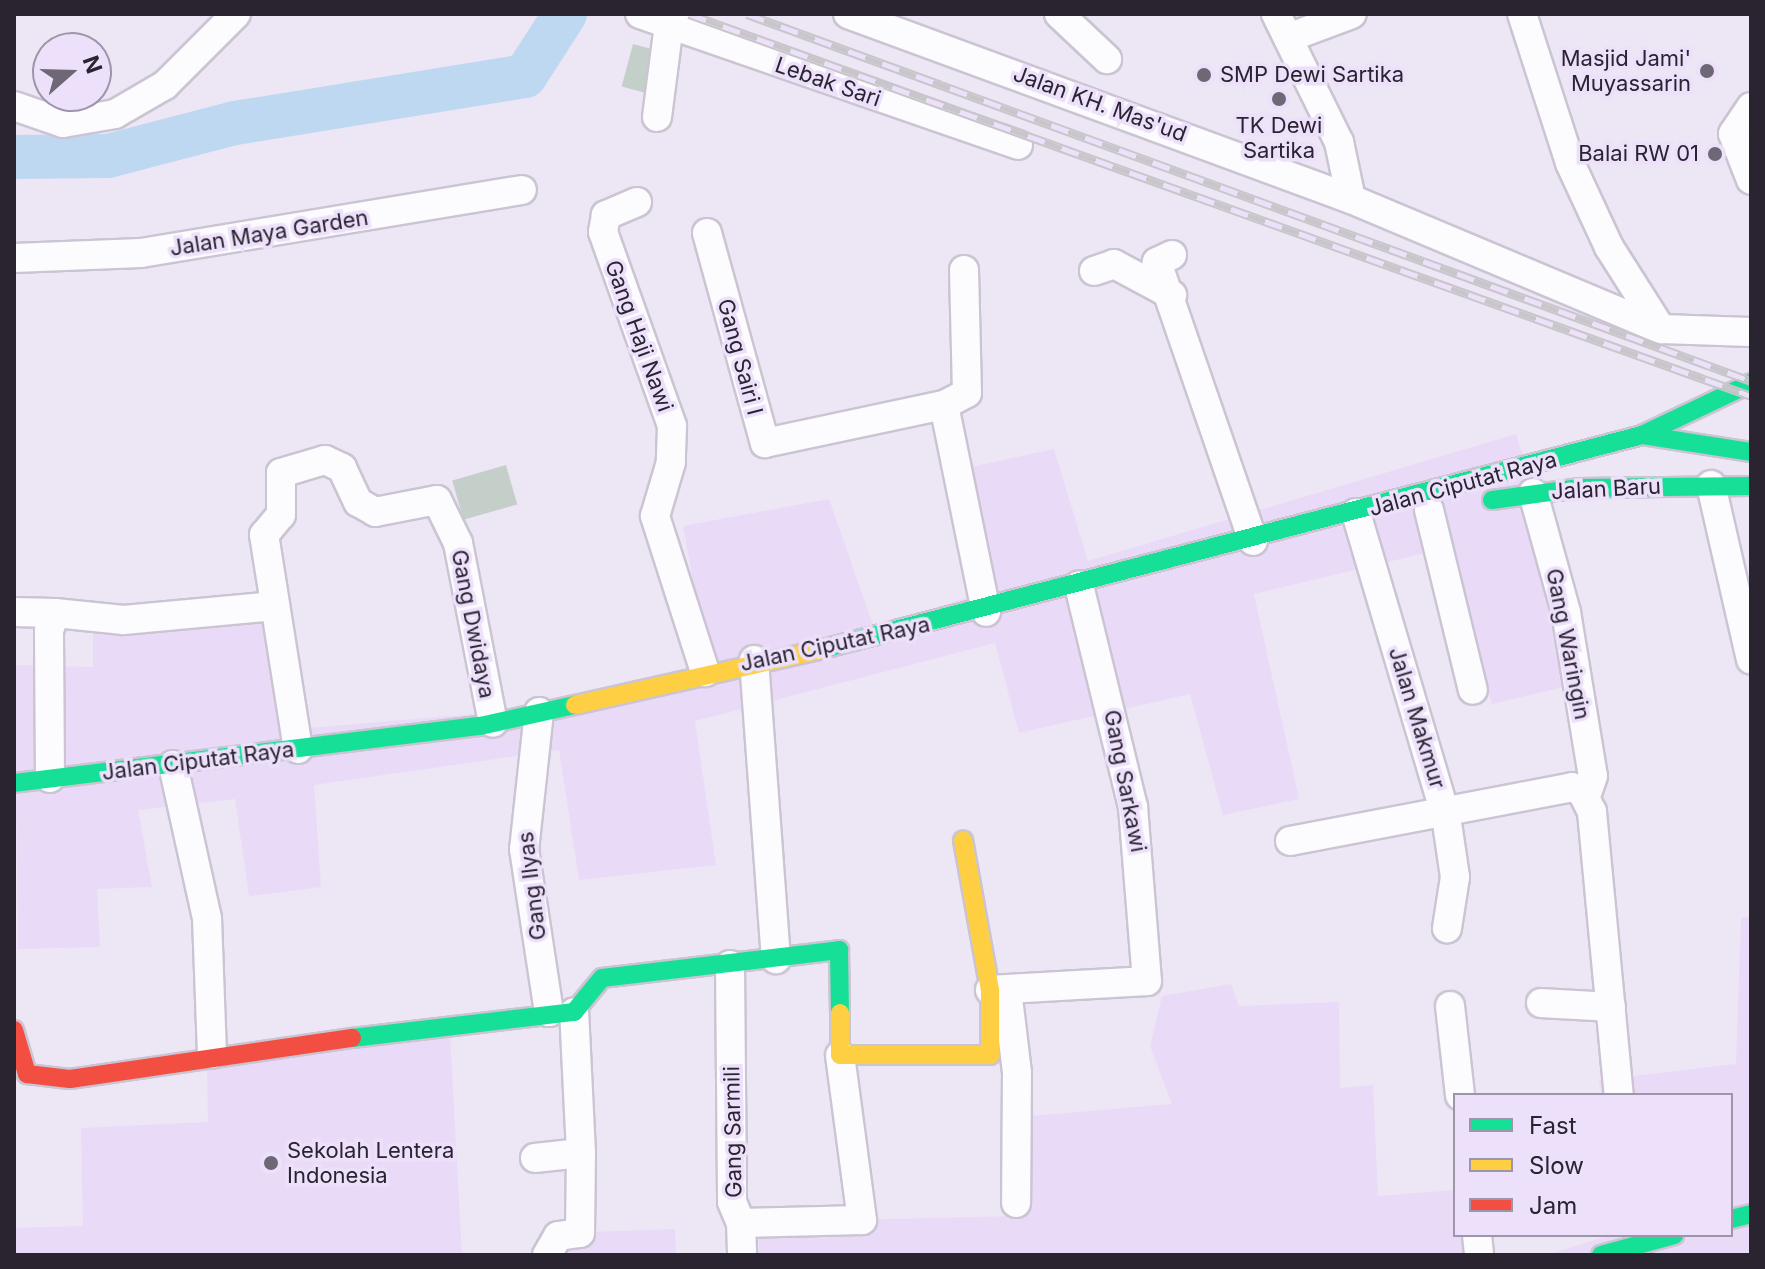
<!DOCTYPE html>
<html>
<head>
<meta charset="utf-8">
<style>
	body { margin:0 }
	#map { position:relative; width:1765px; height:1269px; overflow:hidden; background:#ede6f5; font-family:Inter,sans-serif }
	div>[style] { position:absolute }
	.built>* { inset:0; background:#e9dbf7; transform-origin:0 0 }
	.green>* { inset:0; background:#c5cfca; transform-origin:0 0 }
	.river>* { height:44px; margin:-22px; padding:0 22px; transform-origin:22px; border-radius:22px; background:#bfd8f1 }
	.roads { filter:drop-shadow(2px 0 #cbc4d2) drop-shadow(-2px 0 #cbc4d2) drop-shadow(0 2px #cbc4d2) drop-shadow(0 -2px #cbc4d2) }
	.street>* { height:28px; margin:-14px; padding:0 14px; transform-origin:14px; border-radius:14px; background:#fcfbfe }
	.fast>* { height:18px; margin:-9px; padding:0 9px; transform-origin:9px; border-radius:9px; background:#16e098 }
	.slow>* { height:18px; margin:-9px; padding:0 9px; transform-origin:9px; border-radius:9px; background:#ffcf43 }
	.jam>* { height:18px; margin:-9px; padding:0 9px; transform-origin:9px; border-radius:9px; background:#f24e42 }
	.rail>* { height:9px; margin-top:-4.5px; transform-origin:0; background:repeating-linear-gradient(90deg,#ede0fb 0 18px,#c8c6ca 0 36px); box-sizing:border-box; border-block:2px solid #c8c6ca }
	.dots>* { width:22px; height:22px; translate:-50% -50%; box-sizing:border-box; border:4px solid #ede0fb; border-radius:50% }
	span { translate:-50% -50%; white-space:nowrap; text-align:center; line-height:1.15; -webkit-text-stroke:7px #ede0fb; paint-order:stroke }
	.poi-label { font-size:22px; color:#2a2431 }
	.right { translate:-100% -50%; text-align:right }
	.left { translate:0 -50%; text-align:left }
	.street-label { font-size:22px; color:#2a2431 }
	.frame { position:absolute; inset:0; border:16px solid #2a2431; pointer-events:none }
	.legend { position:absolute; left:1453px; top:1093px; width:280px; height:144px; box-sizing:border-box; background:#ede0fb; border:2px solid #9f95aa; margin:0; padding:10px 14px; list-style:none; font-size:24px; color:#2a2431 }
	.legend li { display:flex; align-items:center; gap:16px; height:40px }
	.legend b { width:40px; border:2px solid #9f95aa }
	.north { position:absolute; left:32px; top:32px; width:80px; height:80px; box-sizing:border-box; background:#ede0fb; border:2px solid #9f95aa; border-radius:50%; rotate:70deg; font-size:22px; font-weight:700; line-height:32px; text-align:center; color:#2a2431 }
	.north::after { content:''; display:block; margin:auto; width:28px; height:36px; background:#6e6876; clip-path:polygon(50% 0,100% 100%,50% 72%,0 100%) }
</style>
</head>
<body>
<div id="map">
	<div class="built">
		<div style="clip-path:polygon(1516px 434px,1593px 680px,1492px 704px,1446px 548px,1254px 594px,1299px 799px,1223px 815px,1190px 694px,1019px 733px,995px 643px,695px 721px,716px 865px,579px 880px,559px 750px,314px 785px,321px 887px,249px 896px,235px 799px,138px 810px,152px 887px,97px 889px,100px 947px,18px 949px,14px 665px,93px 667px,93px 622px,279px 609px,296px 729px,511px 711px,709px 668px,683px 526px,829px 499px,874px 628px,990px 590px,962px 469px,1054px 449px,1088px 561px)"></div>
		<div style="clip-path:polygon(1751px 916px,1751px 1255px,1546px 1255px,1611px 1235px,1731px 1235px,1731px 1095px,1601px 1095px,1599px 1080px,1736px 1064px,1741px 918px)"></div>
		<div style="clip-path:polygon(1231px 984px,1239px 1006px,1339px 1002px,1340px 1088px,1373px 1085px,1378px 1196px,1455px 1190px,1455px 1235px,1486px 1235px,1490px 1255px,758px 1255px,760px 1222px,1017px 1216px,1020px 1117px,1172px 1104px,1150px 1046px,1162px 996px)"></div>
		<div style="clip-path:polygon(450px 1033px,462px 1255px,14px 1255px,14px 1228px,83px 1226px,81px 1128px,208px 1122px,207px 1065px)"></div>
		<div style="left:675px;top:1229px;width:26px;height:136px;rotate:88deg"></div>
	</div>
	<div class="green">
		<div style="left:633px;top:44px;width:27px;height:44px;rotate:15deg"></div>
		<div style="left:506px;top:465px;width:41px;height:56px;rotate:74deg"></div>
	</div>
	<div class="river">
		<div style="left:14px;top:157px;width:94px;rotate:-0.6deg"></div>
		<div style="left:108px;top:156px;width:131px;rotate:-14.6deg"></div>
		<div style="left:235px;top:123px;width:294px;rotate:-9.2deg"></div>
		<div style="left:525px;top:76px;width:74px;rotate:-57.2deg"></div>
	</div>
	<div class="roads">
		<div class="street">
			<div style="left:640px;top:14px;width:400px;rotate:19.1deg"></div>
			<div style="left:848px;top:14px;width:536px;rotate:20.19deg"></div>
			<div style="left:1351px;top:199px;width:336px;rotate:22.8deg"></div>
			<div style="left:1661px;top:329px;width:90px;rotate:1.9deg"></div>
			<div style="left:1059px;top:14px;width:66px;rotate:43.2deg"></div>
			<div style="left:1276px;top:14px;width:143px;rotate:63.8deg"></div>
			<div style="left:1339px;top:142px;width:58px;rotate:78.1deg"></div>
			<div style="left:1522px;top:14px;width:157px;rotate:72.1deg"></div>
			<div style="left:1570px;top:163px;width:93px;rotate:65.1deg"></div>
			<div style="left:1609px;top:247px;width:97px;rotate:57.6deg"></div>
			<div style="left:1288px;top:38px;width:68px;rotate:-20.6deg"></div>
			<div style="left:14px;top:106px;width:52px;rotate:19.1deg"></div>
			<div style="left:63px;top:123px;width:53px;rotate:-9.8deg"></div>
			<div style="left:115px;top:114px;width:58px;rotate:-30.1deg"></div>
			<div style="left:165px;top:85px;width:100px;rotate:-45deg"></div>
			<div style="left:1751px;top:107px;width:32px;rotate:124deg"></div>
			<div style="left:1733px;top:134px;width:49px;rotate:68.6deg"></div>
			<div style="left:657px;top:117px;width:93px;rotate:-82.6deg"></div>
			<div style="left:637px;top:202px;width:34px;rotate:157deg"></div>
			<div style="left:606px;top:215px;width:17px;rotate:100deg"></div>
			<div style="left:603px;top:232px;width:206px;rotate:70.4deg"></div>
			<div style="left:672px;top:426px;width:36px;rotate:92deg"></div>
			<div style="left:671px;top:462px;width:56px;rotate:106.5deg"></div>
			<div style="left:655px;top:516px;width:164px;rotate:72.2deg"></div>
			<div style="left:707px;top:233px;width:218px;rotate:74.6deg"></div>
			<div style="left:765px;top:443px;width:183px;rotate:-12deg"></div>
			<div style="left:1172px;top:255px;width:17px;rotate:155deg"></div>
			<div style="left:1157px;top:262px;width:295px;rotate:71deg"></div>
			<div style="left:14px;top:258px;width:127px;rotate:-2.3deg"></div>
			<div style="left:141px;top:253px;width:386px;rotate:-9.4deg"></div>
			<div style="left:964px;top:270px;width:123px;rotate:88.6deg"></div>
			<div style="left:967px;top:393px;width:26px;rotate:152deg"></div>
			<div style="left:944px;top:405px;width:211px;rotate:78.5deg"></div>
			<div style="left:1094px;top:271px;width:21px;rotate:-19deg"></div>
			<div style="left:1114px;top:264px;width:66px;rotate:28.1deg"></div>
			<div style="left:1711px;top:485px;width:179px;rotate:77.1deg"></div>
			<div style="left:1533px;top:493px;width:123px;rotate:74.5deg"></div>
			<div style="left:1566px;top:612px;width:166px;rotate:80.7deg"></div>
			<div style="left:1593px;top:776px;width:21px;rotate:109deg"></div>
			<div style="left:1429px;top:510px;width:185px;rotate:76.3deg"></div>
			<div style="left:1356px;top:513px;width:316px;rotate:73.5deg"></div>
			<div style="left:1446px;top:816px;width:62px;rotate:81.6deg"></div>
			<div style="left:1455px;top:877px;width:52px;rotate:98.9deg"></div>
			<div style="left:14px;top:612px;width:41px;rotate:1.4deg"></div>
			<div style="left:754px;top:660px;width:300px;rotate:85.8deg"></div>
			<div style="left:539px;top:712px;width:138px;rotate:96.2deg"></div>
			<div style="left:524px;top:849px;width:165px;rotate:81.3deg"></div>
			<div style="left:298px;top:749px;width:217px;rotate:-99deg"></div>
			<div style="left:264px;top:535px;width:26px;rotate:-50deg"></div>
			<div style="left:281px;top:515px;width:42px;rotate:-90deg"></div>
			<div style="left:281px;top:473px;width:46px;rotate:-16.5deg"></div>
			<div style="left:325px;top:460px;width:19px;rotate:25deg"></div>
			<div style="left:342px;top:468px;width:38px;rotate:65deg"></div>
			<div style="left:358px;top:502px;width:20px;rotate:30deg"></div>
			<div style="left:375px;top:512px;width:63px;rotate:-11deg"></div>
			<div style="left:437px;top:500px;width:48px;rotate:64deg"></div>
			<div style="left:458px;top:543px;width:183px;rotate:79deg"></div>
			<div style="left:173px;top:765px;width:157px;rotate:77.5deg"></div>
			<div style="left:207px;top:918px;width:136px;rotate:87.9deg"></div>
			<div style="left:50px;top:778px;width:147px;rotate:-90.4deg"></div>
			<div style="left:49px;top:631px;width:19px;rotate:-72deg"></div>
			<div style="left:55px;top:613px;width:69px;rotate:5.8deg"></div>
			<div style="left:124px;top:620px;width:151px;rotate:-5.3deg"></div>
			<div style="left:1290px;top:841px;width:287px;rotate:-10.8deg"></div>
			<div style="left:1572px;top:787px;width:11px;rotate:27deg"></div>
			<div style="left:1582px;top:792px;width:22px;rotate:63deg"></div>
			<div style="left:1592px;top:812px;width:284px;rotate:84.6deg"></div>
			<div style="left:730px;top:965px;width:237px;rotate:89.5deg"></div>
			<div style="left:732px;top:1202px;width:23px;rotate:67deg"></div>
			<div style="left:741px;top:1223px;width:121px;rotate:-1.4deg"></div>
			<div style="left:862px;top:1220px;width:166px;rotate:-97.6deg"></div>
			<div style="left:990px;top:990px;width:157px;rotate:-3.3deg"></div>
			<div style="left:1147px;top:981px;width:175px;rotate:-94.6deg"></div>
			<div style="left:1133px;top:807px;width:228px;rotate:-103.7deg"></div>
			<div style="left:1007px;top:990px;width:84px;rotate:83.1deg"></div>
			<div style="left:1017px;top:1073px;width:130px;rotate:90.4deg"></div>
			<div style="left:1541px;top:1003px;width:70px;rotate:3.3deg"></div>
			<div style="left:1450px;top:1006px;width:90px;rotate:83.6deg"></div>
			<div style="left:535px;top:1158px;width:46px;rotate:-6.2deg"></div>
			<div style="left:581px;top:1153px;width:141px;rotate:-92.8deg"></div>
			<div style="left:741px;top:1223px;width:32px;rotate:88deg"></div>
			<div style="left:1477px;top:1235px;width:20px;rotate:84deg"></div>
			<div style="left:547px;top:1255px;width:22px;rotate:-60deg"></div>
			<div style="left:558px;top:1236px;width:22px;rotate:-8deg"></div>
			<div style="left:580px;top:1233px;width:80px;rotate:-89.3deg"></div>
		</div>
		<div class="fast">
			<div style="left:1642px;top:435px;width:110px;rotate:8.9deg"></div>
			<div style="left:1492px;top:500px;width:89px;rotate:-7.8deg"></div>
			<div style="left:1580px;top:488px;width:171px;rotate:-0.7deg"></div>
			<div style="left:823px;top:649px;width:846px;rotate:-14.64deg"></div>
			<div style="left:1642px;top:435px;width:121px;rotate:-25.5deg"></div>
			<div style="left:14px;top:783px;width:469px;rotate:-7deg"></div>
			<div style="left:480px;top:726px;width:97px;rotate:-12.5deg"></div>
			<div style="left:352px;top:1038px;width:224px;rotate:-6.7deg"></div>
			<div style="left:574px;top:1012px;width:44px;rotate:-50.5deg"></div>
			<div style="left:602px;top:978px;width:239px;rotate:-6.7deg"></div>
			<div style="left:839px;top:950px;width:63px;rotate:89.1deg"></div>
			<div style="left:1731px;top:1219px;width:21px;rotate:-14deg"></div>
			<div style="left:1601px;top:1255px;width:76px;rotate:-15.3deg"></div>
		</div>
		<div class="slow">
			<div style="left:575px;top:705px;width:254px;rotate:-12.7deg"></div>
			<div style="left:840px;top:1013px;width:42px;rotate:90deg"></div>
			<div style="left:840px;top:1055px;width:150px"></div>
			<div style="left:990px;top:1055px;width:65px;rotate:-90deg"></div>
			<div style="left:990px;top:990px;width:152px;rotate:-100.2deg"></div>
		</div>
		<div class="jam">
			<div style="left:14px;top:1030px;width:46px;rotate:73.5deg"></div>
			<div style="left:27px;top:1074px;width:43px;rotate:6.6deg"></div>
			<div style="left:70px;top:1079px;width:285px;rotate:-8.3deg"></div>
		</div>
	</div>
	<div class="rail">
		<div style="left:689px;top:14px;width:1129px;rotate:19.78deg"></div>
		<div style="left:747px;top:14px;width:1069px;rotate:20.08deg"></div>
	</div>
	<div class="dots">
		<div style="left:1707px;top:71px;background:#6e6876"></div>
		<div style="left:1204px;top:75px;background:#6e6876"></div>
		<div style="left:1279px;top:99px;background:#6e6876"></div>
		<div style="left:1715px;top:154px;background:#6e6876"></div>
		<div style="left:271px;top:1163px;background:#6e6876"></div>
	</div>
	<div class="poi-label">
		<span class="right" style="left:1691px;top:71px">Masjid Jami'<br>Muyassarin</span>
		<span class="left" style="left:1220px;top:75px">SMP Dewi Sartika</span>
		<span style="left:1279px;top:138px">TK Dewi<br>Sartika</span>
		<span class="right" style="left:1699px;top:154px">Balai RW 01</span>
		<span class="left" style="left:287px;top:1163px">Sekolah Lentera<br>Indonesia</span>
	</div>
	<div class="street-label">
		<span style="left:828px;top:82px;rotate:19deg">Lebak Sari</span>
		<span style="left:1100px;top:104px;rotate:20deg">Jalan KH. Mas'ud</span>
		<span style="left:269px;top:233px;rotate:-9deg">Jalan Maya Garden</span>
		<span style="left:639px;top:336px;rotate:70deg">Gang Haji Nawi</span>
		<span style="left:740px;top:357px;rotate:75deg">Gang Sairi I</span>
		<span style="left:1463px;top:484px;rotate:-15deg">Jalan Ciputat Raya</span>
		<span style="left:1606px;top:489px;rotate:-3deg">Jalan Baru</span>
		<span style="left:473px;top:624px;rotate:79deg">Gang Dwidaya</span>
		<span style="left:835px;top:644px;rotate:-12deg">Jalan Ciputat Raya</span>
		<span style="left:1568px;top:644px;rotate:79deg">Gang Waringin</span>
		<span style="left:1417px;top:718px;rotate:73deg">Jalan Makmur</span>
		<span style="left:198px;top:761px;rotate:-7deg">Jalan Ciputat Raya</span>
		<span style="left:1125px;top:781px;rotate:79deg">Gang Sarkawi</span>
		<span style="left:532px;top:886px;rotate:-97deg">Gang Ilyas</span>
		<span style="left:733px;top:1132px;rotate:-91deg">Gang Sarmili</span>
	</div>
	<div class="frame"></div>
	<ul class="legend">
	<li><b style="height:10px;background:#16e098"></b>Fast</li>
	<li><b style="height:10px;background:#ffcf43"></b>Slow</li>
	<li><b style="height:10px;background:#f24e42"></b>Jam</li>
	</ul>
	<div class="north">N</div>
</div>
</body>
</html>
